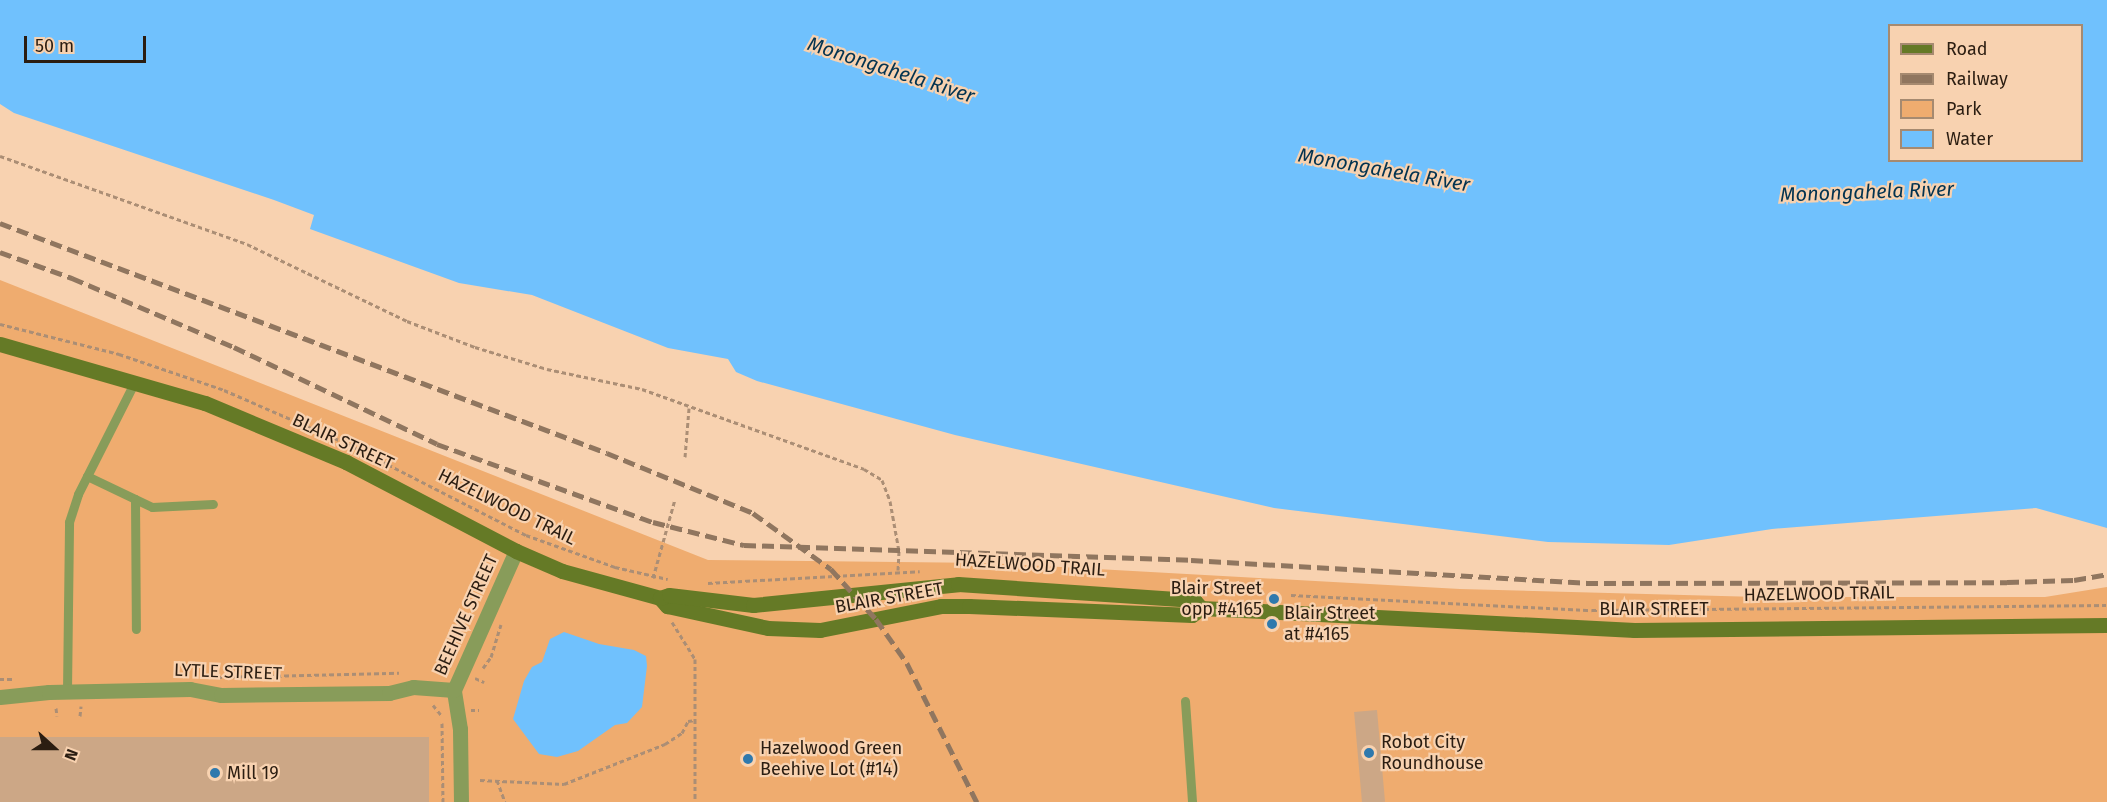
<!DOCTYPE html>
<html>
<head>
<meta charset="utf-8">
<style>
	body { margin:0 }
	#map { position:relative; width:2107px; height:802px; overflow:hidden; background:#f8d2b0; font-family:"Fira Sans",sans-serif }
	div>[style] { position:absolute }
	.green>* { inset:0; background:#efac6f }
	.water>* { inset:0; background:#70c1fd }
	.building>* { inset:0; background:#cca786; transform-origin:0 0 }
	.path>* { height:3px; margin-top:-1.5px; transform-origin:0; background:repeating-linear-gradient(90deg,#ab8e75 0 4.5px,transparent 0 7.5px) }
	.lane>* { height:9px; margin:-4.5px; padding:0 4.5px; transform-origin:4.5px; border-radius:4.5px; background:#889c5a }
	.street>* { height:15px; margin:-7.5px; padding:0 7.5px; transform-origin:7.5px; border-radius:7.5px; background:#889c5a }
	.secondary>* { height:15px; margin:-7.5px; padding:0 7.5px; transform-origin:7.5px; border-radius:7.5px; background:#657a26 }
	.rail>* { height:4.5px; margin-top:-2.25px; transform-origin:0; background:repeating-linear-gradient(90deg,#90765f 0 12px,transparent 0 18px) }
	.dots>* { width:16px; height:16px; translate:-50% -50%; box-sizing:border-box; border:3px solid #f8d2b0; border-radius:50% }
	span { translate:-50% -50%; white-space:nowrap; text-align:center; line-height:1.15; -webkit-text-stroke:4.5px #f8d2b0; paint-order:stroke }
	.street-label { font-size:18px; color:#2b1d11 }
	.poi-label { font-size:18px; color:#2b1d11 }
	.right { translate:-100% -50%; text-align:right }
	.left { translate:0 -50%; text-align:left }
	.water-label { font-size:20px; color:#033350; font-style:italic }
	.legend { position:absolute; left:1888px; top:24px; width:195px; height:138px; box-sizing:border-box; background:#f8d2b0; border:2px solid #a68a70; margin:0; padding:8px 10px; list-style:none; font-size:18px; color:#2b1d11 }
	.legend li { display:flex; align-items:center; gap:12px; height:30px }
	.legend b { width:30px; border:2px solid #a68a70 }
	.north { position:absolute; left:24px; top:718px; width:60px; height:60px; -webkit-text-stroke:4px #f8d2b0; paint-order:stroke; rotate:111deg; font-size:16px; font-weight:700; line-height:24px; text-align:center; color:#2b1d11 }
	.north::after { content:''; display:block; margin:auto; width:21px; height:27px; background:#2b1d11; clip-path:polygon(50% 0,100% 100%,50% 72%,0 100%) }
	.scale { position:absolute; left:24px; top:36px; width:122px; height:27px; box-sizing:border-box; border:3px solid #2b1d11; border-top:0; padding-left:8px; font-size:18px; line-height:21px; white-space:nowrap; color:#2b1d11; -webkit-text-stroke:4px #f8d2b0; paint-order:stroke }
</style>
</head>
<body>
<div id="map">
	<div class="green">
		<div style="clip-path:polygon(0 280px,708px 560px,988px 563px,1460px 589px,1759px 597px,2045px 597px,2107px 587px,2107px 802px,0 802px)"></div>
	</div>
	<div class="water">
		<div style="clip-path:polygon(evenodd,0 0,2107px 0,2107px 528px,2036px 508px,1772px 529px,1669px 545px,1548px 542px,1274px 508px,955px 435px,757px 381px,736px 372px,728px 359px,668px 348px,532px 295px,459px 283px,310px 229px,314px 215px,274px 200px,14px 113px,0 104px,0 0,1890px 26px,2082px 26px,2082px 160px,1890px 160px,1890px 26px)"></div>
		<div style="clip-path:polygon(564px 632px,599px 644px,634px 650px,646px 656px,647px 666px,642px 707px,627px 723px,615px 725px,578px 751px,557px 757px,539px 754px,513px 719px,524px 681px,532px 667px,542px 662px,550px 639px)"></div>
	</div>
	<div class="building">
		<div style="left:1377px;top:710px;width:92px;height:23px;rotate:85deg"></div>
		<div style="left:429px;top:737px;width:65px;height:429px;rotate:90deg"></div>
	</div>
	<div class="path">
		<div style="left:0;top:156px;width:262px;rotate:19.6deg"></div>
		<div style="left:247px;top:244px;width:178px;rotate:25.7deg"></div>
		<div style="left:407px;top:321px;width:73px;rotate:20.9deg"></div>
		<div style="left:475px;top:347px;width:75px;rotate:17deg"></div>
		<div style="left:547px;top:369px;width:97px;rotate:11.9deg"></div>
		<div style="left:642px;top:389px;width:236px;rotate:19.8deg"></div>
		<div style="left:864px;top:469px;width:21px;rotate:31deg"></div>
		<div style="left:882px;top:480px;width:22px;rotate:69deg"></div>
		<div style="left:890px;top:501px;width:51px;rotate:79.8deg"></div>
		<div style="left:899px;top:551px;width:19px;rotate:93deg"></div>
		<div style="left:0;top:324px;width:123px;rotate:14.1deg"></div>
		<div style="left:119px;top:354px;width:111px;rotate:18.9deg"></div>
		<div style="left:224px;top:390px;width:135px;rotate:23.5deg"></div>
		<div style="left:348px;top:444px;width:200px;rotate:27.1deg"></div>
		<div style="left:526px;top:535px;width:95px;rotate:19.8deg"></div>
		<div style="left:615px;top:567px;width:54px;rotate:12.8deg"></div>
		<div style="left:685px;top:457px;width:49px;rotate:-85.3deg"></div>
		<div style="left:487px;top:576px;width:20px;rotate:-79deg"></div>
		<div style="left:653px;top:578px;width:82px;rotate:-74.4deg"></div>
		<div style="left:708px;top:583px;width:212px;rotate:-3.2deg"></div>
		<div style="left:1291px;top:595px;width:301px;rotate:2.9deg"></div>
		<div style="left:1592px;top:610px;width:515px;rotate:-0.56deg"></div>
		<div style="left:672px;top:622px;width:44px;rotate:58.1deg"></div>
		<div style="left:695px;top:659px;width:143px;rotate:90deg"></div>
		<div style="left:483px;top:668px;width:14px;rotate:-54deg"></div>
		<div style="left:491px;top:657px;width:34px;rotate:-73deg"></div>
		<div style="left:436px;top:672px;width:20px;rotate:-41deg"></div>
		<div style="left:217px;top:677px;width:182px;rotate:-1.3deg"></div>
		<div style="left:475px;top:678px;width:10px;rotate:24deg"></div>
		<div style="left:0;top:679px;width:13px"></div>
		<div style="left:433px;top:705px;width:14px;rotate:51deg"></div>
		<div style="left:56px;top:708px;width:8px;rotate:83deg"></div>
		<div style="left:471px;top:710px;width:8px"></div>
		<div style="left:80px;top:716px;width:10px;rotate:-84deg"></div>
		<div style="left:442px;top:723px;width:79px;rotate:89.3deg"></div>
		<div style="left:480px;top:780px;width:84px;rotate:2.7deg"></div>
		<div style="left:564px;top:784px;width:109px;rotate:-21.6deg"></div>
		<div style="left:665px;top:744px;width:20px;rotate:-33deg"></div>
		<div style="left:682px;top:733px;width:13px;rotate:-63deg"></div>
		<div style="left:688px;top:721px;width:8px;rotate:-7deg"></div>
		<div style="left:497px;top:780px;width:23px;rotate:70deg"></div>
	</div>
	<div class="lane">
		<div style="left:87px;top:476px;width:72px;rotate:25.5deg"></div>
		<div style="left:152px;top:507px;width:61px;rotate:-2.8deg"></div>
		<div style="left:135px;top:499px;width:130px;rotate:89.6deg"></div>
		<div style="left:67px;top:691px;width:169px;rotate:-89.3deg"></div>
		<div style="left:69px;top:522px;width:29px;rotate:-72deg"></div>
		<div style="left:78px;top:494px;width:127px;rotate:-63.2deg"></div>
		<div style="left:1185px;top:701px;width:101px;rotate:86deg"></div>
	</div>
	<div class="street">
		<div style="left:0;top:697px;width:49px;rotate:-5.8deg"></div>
		<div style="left:49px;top:692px;width:141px;rotate:-1.2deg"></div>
		<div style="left:190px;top:689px;width:32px;rotate:11deg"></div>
		<div style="left:221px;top:695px;width:168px;rotate:-0.7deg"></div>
		<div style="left:389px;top:693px;width:25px;rotate:-14deg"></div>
		<div style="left:413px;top:687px;width:41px;rotate:4.2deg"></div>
		<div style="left:461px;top:802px;width:73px;rotate:-90.8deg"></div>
		<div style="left:460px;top:729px;width:39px;rotate:-99deg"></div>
		<div style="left:454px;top:690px;width:152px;rotate:-66deg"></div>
	</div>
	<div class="secondary">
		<div style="left:0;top:344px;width:213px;rotate:16.1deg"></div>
		<div style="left:205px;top:403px;width:153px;rotate:22.7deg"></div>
		<div style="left:346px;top:462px;width:192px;rotate:27.6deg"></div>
		<div style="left:516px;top:551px;width:50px;rotate:23.5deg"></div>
		<div style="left:562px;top:571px;width:102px;rotate:15.4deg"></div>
		<div style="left:660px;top:598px;width:11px;rotate:49deg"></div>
		<div style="left:667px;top:606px;width:103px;rotate:12.3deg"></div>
		<div style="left:768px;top:628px;width:52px;rotate:2.2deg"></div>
		<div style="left:820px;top:630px;width:123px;rotate:-11.2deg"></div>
		<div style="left:941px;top:606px;width:28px"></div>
		<div style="left:969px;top:606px;width:223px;rotate:2.3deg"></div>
		<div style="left:1192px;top:615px;width:11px;rotate:-38deg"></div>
		<div style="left:1201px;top:608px;width:434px;rotate:2.9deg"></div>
		<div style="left:1634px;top:630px;width:473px;rotate:-0.6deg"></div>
		<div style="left:660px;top:598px;width:9px;rotate:-18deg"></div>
		<div style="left:669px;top:595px;width:85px;rotate:6.8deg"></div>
		<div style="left:753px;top:605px;width:206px;rotate:-5.8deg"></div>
		<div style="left:958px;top:584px;width:237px;rotate:3.9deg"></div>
		<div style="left:1194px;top:600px;width:11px;rotate:49deg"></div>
	</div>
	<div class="rail">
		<div style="left:0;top:223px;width:649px;rotate:20.75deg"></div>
		<div style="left:607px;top:453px;width:158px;rotate:22.3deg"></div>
		<div style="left:753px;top:513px;width:96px;rotate:35.7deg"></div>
		<div style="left:831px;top:569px;width:67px;rotate:48deg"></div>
		<div style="left:876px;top:619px;width:54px;rotate:54.8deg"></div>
		<div style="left:907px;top:663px;width:156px;rotate:63.3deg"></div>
		<div style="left:0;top:252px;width:77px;rotate:19.9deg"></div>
		<div style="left:72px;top:278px;width:176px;rotate:23.1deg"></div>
		<div style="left:234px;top:347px;width:225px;rotate:25.5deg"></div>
		<div style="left:437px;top:444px;width:230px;rotate:19.9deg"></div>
		<div style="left:653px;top:522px;width:94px;rotate:14.2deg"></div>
		<div style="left:744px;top:545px;width:447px;rotate:1.9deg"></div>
		<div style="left:1191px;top:560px;width:396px;rotate:3.3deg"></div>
		<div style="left:1586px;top:583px;width:421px;rotate:-0.1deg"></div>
		<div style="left:2007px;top:582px;width:67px;rotate:-1.7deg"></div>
		<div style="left:2074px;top:580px;width:34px;rotate:-10deg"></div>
	</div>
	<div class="dots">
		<div style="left:1274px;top:599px;background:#2f79ad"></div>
		<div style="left:1272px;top:624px;background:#2f79ad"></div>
		<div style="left:1369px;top:753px;background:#2f79ad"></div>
		<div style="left:748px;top:759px;background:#2f79ad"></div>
		<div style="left:215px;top:773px;background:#2f79ad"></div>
	</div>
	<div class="street-label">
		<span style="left:343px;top:442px;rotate:25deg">BLAIR STREET</span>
		<span style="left:507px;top:507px;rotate:26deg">HAZELWOOD TRAIL</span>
		<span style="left:1030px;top:565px;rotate:4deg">HAZELWOOD TRAIL</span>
		<span style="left:1819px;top:594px;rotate:-1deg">HAZELWOOD TRAIL</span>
		<span style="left:889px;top:598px;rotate:-10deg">BLAIR STREET</span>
		<span style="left:1654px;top:609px">BLAIR STREET</span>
		<span style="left:466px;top:615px;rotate:-66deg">BEEHIVE STREET</span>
		<span style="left:228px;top:672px;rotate:2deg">LYTLE STREET</span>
	</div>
	<div class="poi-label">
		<span class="right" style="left:1262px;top:599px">Blair Street<br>opp #4165</span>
		<span class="left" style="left:1284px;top:624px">Blair Street<br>at #4165</span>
		<span class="left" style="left:1381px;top:753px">Robot City<br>Roundhouse</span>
		<span class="left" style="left:760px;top:759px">Hazelwood Green<br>Beehive Lot (#14)</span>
		<span class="left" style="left:227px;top:773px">Mill 19</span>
	</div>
	<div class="water-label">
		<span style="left:891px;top:70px;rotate:18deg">Monongahela River</span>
		<span style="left:1384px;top:170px;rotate:10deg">Monongahela River</span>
		<span style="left:1867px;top:192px;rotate:-2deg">Monongahela River</span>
	</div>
	<ul class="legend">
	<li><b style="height:8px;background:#657a26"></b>Road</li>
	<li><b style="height:8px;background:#90765f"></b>Railway</li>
	<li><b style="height:16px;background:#efac6f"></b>Park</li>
	<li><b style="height:16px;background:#70c1fd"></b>Water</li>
	</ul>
	<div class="north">N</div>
	<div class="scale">50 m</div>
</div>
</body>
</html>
